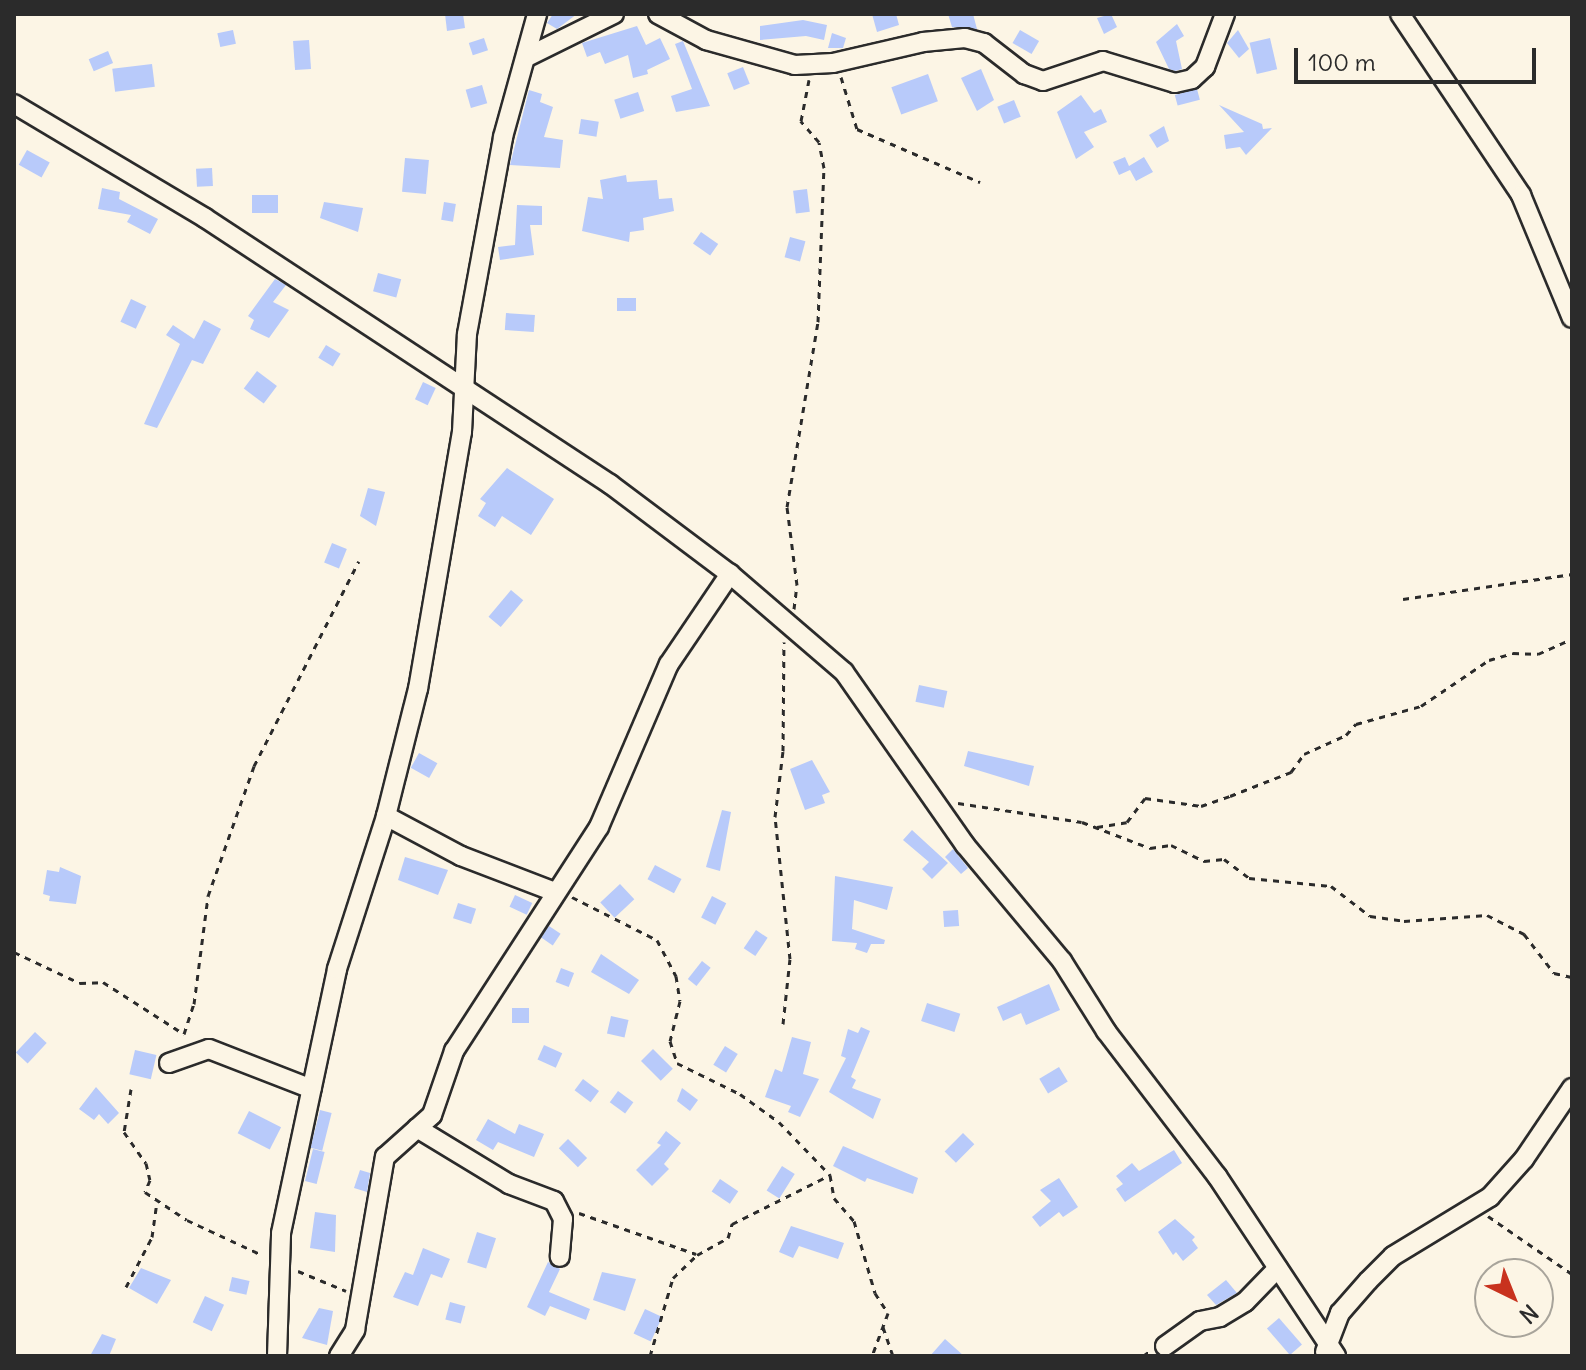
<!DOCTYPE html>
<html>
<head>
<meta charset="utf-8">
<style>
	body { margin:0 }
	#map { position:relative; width:1586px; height:1370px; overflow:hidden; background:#fcf5e5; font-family:Delius,sans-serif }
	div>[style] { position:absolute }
	.building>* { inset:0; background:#b8cafa; transform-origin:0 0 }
	.path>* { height:3px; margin-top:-1.5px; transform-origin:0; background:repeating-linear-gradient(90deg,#2b2b2b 0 6px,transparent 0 12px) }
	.roads { filter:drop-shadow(2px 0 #2b2b2b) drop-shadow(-2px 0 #2b2b2b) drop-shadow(0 2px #2b2b2b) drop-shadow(0 -2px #2b2b2b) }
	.minor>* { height:18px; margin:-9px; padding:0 9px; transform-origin:9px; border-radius:9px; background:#fcf5e5 }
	span { translate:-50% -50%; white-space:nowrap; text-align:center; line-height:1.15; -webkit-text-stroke:7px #fcf5e5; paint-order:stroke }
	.frame { position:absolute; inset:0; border:16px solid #2b2b2b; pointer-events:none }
	.north { position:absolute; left:1474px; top:1258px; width:80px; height:80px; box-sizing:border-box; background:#fcf5e5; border:2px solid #a8a49b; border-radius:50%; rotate:137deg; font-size:22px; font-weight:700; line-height:32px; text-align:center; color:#2b2b2b }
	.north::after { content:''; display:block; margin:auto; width:28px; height:36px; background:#c8321e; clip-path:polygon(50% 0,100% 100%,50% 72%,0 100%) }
	.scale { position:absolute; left:1294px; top:48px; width:242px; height:36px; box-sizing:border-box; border:4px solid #2b2b2b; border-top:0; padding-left:10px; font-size:24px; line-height:28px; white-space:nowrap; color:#2b2b2b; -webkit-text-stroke:6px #fcf5e5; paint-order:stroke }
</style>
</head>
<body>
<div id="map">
	<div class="building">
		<div style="clip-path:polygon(445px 14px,463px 14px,465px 28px,447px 31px)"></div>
		<div style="clip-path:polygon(553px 14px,577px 14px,557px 29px,547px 23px)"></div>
		<div style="clip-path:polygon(872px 14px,896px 14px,899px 25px,877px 32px)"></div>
		<div style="clip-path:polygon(948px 14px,973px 14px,977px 29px,952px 27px)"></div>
		<div style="clip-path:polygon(1111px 14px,1117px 27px,1104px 34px,1097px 18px)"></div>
		<div style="clip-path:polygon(803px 20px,827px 25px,824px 40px,806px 36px,760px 40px,760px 26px)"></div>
		<div style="clip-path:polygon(1177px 24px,1184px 36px,1176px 41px,1182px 69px,1175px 71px,1169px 69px,1156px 42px)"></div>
		<div style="clip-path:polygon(637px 26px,646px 45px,660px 38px,670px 59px,647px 70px,648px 74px,633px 78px,628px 55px,605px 64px,600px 52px,587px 57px,582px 43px)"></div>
		<div style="left:233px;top:30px;width:14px;height:16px;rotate:78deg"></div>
		<div style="left:1020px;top:30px;width:22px;height:15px;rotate:30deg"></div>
		<div style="clip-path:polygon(1238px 30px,1249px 49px,1239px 58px,1227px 43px)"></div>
		<div style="clip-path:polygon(832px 33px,846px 38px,843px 48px,828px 48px)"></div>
		<div style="left:484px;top:38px;width:13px;height:16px;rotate:72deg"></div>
		<div style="left:1270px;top:38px;width:32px;height:21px;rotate:77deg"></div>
		<div style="left:309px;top:40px;width:29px;height:16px;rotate:86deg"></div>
		<div style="clip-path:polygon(683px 41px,710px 106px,676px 112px,671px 96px,692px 89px,675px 44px)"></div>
		<div style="left:108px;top:51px;width:13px;height:21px;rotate:67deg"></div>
		<div style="left:152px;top:64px;width:23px;height:40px;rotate:83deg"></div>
		<div style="left:743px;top:67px;width:18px;height:17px;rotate:68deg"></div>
		<div style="clip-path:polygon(981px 69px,994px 100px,977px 111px,961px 78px)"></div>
		<div style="left:928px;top:74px;width:29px;height:39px;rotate:70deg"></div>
		<div style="left:482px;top:85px;width:19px;height:17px;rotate:74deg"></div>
		<div style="left:1197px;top:89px;width:11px;height:23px;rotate:75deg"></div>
		<div style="clip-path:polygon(529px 90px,542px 94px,540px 102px,553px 107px,544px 137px,563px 140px,560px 168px,510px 165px)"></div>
		<div style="left:638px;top:92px;width:20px;height:25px;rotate:72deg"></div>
		<div style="clip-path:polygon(1081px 95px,1094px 113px,1101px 109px,1107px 122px,1084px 132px,1094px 147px,1076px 159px,1057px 112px)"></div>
		<div style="left:1014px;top:100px;width:18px;height:18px;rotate:68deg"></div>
		<div style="clip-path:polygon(1219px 105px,1262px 124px,1263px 129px,1272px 128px,1246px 155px,1240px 147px,1226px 149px,1224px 135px,1244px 132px)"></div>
		<div style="left:581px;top:119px;width:18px;height:15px;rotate:9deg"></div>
		<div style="clip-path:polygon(1164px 126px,1169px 141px,1157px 148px,1149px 135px)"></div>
		<div style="left:27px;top:150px;width:26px;height:17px;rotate:29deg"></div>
		<div style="clip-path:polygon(1125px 157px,1129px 166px,1144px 157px,1153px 172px,1136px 181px,1130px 170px,1119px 175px,1113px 162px)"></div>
		<div style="left:405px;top:158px;width:24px;height:34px;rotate:5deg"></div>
		<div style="left:212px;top:168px;width:18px;height:16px;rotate:87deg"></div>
		<div style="clip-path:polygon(626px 175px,627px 182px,657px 180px,659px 199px,672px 198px,674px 211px,643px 218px,644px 230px,630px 232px,629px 242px,582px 231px,588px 197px,603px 199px,600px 180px)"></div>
		<div style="clip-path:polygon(102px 188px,120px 192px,119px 199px,158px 219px,150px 234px,127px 222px,131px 215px,98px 209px)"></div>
		<div style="left:807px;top:189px;width:23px;height:14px;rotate:83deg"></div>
		<div style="left:252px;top:195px;width:26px;height:18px"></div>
		<div style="clip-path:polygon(324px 202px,363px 208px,358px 232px,320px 218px)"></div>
		<div style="left:444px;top:202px;width:12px;height:18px;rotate:9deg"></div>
		<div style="clip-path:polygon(517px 205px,542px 206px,542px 225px,530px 225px,534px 255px,500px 260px,498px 247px,515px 245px)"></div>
		<div style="left:701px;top:232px;width:21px;height:14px;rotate:35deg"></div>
		<div style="left:790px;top:237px;width:16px;height:21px;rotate:15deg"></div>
		<div style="left:378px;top:273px;width:24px;height:19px;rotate:15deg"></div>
		<div style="clip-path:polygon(275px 279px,286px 285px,273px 302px,289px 310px,269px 338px,250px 329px,254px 320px,248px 316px)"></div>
		<div style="left:617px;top:298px;width:19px;height:13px"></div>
		<div style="left:131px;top:299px;width:17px;height:25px;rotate:25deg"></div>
		<div style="left:506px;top:313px;width:29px;height:17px;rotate:4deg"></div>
		<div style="clip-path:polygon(204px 320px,221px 329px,203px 364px,192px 360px,157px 428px,144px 424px,180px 344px,166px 335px,173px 325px,194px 339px)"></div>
		<div style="left:326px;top:345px;width:17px;height:15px;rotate:31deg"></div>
		<div style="left:257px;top:371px;width:25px;height:22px;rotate:37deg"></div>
		<div style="left:423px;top:382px;width:14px;height:19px;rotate:25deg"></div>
		<div style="clip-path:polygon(507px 468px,554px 499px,531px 535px,502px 516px,495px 527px,478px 516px,486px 503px,480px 499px)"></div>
		<div style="clip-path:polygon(368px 488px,385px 492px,376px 526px,360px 516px)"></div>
		<div style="left:332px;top:543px;width:16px;height:21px;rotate:22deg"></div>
		<div style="left:511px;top:590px;width:16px;height:35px;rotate:40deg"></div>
		<div style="left:919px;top:685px;width:29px;height:17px;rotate:12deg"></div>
		<div style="clip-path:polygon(968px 751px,1034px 766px,1029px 786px,964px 766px)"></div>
		<div style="left:419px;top:753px;width:21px;height:17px;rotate:29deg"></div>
		<div style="clip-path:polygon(812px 760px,830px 792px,822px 795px,825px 803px,805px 810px,790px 769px)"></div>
		<div style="clip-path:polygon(722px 810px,731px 812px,720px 871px,706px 867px)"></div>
		<div style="clip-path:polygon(912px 830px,948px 863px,932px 879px,922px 869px,929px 862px,903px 840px)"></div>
		<div style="clip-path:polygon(953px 849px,968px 868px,961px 874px,945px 857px)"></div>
		<div style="clip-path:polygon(405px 857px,448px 870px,438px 895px,398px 880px)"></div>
		<div style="left:655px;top:865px;width:30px;height:16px;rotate:28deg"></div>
		<div style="clip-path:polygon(60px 867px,81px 876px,76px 904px,49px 901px,50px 896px,43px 894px,47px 870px,59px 872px)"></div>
		<div style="clip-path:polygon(835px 876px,893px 887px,887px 910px,854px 900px,852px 929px,885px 940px,884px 944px,871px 944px,867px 953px,855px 949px,857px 943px,832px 941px)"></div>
		<div style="left:620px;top:884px;width:21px;height:27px;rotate:47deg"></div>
		<div style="left:515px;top:895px;width:19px;height:13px;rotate:25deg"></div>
		<div style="left:712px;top:896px;width:16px;height:24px;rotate:27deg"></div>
		<div style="left:458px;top:903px;width:19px;height:16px;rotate:18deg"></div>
		<div style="left:958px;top:910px;width:16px;height:15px;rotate:86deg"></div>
		<div style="left:549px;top:926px;width:14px;height:14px;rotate:34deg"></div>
		<div style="left:756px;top:930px;width:14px;height:22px;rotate:34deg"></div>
		<div style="clip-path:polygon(601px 954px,639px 980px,629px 994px,591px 972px)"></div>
		<div style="left:702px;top:961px;width:11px;height:23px;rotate:38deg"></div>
		<div style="left:561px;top:968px;width:14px;height:15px;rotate:21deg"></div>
		<div style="clip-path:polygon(1049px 984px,1060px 1010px,1026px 1025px,1021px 1013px,1003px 1021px,997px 1007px)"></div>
		<div style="left:927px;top:1003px;width:35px;height:19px;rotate:18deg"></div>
		<div style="left:512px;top:1008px;width:17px;height:15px"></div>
		<div style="left:611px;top:1016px;width:18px;height:18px;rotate:13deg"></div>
		<div style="clip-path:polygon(861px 1027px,870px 1031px,851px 1077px,856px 1080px,852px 1088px,881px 1099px,873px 1119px,829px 1092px,846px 1058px,841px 1056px,848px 1029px,858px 1033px)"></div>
		<div style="left:35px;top:1032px;width:16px;height:28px;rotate:43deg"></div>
		<div style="clip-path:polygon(792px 1037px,811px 1042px,803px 1074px,819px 1079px,800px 1117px,788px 1112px,791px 1106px,765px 1097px,775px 1069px,782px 1072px)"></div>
		<div style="left:544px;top:1045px;width:20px;height:16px;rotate:24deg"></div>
		<div style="left:725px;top:1046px;width:15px;height:22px;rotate:32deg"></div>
		<div style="left:653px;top:1049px;width:28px;height:17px;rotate:45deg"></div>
		<div style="left:135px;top:1050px;width:22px;height:25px;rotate:13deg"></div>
		<div style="left:1059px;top:1067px;width:17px;height:23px;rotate:59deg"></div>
		<div style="left:583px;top:1079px;width:20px;height:14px;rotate:37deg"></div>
		<div style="clip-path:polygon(96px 1087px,119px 1113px,108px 1124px,99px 1114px,94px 1120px,79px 1109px)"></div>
		<div style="clip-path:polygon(682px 1088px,698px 1100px,690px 1111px,677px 1101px)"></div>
		<div style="left:618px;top:1091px;width:19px;height:14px;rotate:36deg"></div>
		<div style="left:320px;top:1110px;width:12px;height:39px;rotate:14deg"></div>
		<div style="left:249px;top:1111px;width:36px;height:25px;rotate:27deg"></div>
		<div style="clip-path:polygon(488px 1119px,515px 1134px,519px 1124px,544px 1134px,534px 1157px,498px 1142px,493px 1150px,476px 1140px)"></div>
		<div style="clip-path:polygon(666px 1131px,681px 1143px,664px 1164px,669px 1169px,652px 1186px,636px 1170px,661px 1145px,657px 1143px)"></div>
		<div style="left:963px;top:1133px;width:16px;height:26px;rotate:45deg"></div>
		<div style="left:568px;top:1139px;width:27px;height:13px;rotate:45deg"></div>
		<div style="clip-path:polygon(843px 1146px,918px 1178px,913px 1194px,867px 1178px,865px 1182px,833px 1166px)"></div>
		<div style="left:313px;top:1149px;width:12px;height:33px;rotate:14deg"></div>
		<div style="clip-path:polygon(1174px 1150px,1182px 1163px,1125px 1202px,1116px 1189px,1123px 1184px,1116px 1176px,1132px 1163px,1139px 1171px)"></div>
		<div style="left:782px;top:1166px;width:15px;height:29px;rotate:32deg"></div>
		<div style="clip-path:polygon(360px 1170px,370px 1173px,367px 1192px,354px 1188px)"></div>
		<div style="clip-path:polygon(1059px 1178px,1078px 1207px,1063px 1217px,1059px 1212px,1040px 1227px,1032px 1217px,1051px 1201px,1040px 1190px)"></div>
		<div style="left:720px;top:1179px;width:22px;height:15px;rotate:34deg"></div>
		<div style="clip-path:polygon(315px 1212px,336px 1215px,335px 1252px,310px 1248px)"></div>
		<div style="clip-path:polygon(1175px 1219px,1195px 1237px,1192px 1240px,1198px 1248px,1183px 1261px,1176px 1252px,1173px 1255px,1158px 1232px)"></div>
		<div style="clip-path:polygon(791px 1226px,844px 1243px,838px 1259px,799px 1246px,793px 1258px,779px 1252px)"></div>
		<div style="left:477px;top:1232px;width:20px;height:32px;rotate:18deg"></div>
		<div style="clip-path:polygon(423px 1248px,450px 1259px,442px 1278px,431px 1274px,418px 1306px,393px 1297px,405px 1272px,413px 1275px)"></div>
		<div style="clip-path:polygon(548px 1262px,560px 1269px,549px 1292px,590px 1309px,586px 1320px,550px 1306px,545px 1316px,527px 1307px)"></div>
		<div style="clip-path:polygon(141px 1268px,171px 1280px,157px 1304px,129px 1288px)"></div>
		<div style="clip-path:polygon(602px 1272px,636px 1279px,625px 1311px,593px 1300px)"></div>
		<div style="left:232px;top:1277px;width:18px;height:14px;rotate:13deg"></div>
		<div style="clip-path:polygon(1226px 1280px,1237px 1293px,1216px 1305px,1207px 1295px)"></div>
		<div style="left:205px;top:1296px;width:21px;height:29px;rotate:25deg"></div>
		<div style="left:450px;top:1302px;width:16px;height:18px;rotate:15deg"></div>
		<div style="clip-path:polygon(319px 1308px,333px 1311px,327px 1345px,302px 1338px)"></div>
		<div style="left:645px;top:1309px;width:19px;height:27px;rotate:25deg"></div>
		<div style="left:1279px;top:1318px;width:35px;height:16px;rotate:49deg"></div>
		<div style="clip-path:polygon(102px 1334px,116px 1339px,109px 1356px,90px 1356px)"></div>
		<div style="clip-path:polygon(945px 1339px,964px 1356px,930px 1356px)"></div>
	</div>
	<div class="path">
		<div style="left:841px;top:77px;width:54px;rotate:72.9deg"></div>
		<div style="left:857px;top:129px;width:134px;rotate:23.3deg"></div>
		<div style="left:1403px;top:599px;width:171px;rotate:-8.4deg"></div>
		<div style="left:794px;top:609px;width:24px;rotate:-83deg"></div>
		<div style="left:797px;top:585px;width:79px;rotate:-97.3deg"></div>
		<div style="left:787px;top:507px;width:188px;rotate:-80.5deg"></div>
		<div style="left:818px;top:322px;width:154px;rotate:-87.8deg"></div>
		<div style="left:824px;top:168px;width:26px;rotate:-101deg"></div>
		<div style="left:819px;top:142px;width:28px;rotate:-131deg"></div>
		<div style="left:801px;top:121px;width:42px;rotate:-79deg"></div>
		<div style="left:958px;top:803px;width:125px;rotate:8.7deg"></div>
		<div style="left:1082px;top:822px;width:73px;rotate:20.9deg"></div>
		<div style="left:1150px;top:848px;width:21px;rotate:-8deg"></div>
		<div style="left:1171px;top:845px;width:37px;rotate:26deg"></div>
		<div style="left:1204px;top:861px;width:20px;rotate:-6deg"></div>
		<div style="left:1224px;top:859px;width:31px;rotate:37deg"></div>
		<div style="left:1249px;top:878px;width:82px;rotate:5.6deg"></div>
		<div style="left:1331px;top:886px;width:49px;rotate:37.6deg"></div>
		<div style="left:1370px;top:916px;width:34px;rotate:8deg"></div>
		<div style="left:1404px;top:921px;width:83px;rotate:-4.1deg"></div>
		<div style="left:1487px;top:915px;width:42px;rotate:27.2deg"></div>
		<div style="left:1524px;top:934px;width:49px;rotate:52.4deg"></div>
		<div style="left:1554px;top:973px;width:18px;rotate:13deg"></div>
		<div style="left:1097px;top:827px;width:30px;rotate:-9deg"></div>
		<div style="left:1127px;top:822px;width:30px;rotate:-53deg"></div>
		<div style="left:1145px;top:798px;width:57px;rotate:8.1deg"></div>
		<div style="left:1201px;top:806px;width:31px;rotate:-19deg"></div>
		<div style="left:1230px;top:796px;width:66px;rotate:-21.5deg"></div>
		<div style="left:1291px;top:772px;width:22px;rotate:-54deg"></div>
		<div style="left:1304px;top:754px;width:46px;rotate:-24.3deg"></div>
		<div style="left:1346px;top:735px;width:15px;rotate:-48deg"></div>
		<div style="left:1356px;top:724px;width:67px;rotate:-15.5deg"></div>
		<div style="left:1421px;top:706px;width:82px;rotate:-34.1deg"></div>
		<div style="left:1489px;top:660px;width:25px;rotate:-16deg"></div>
		<div style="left:1513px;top:653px;width:25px;rotate:2deg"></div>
		<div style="left:1538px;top:654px;width:37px;rotate:-24deg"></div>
		<div style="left:572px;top:897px;width:95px;rotate:26.8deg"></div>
		<div style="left:657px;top:940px;width:41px;rotate:62.2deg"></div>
		<div style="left:676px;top:976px;width:25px;rotate:81deg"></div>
		<div style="left:680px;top:1001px;width:41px;rotate:104deg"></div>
		<div style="left:670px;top:1041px;width:23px;rotate:72deg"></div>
		<div style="left:677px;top:1063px;width:70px;rotate:26.2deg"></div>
		<div style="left:740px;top:1094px;width:48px;rotate:35.7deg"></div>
		<div style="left:779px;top:1122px;width:74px;rotate:46.1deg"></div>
		<div style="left:830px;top:1175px;width:23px;rotate:80deg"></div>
		<div style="left:834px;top:1198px;width:30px;rotate:49deg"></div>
		<div style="left:854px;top:1221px;width:75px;rotate:73.7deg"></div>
		<div style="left:875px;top:1293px;width:24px;rotate:57deg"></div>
		<div style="left:888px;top:1313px;width:46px;rotate:110.4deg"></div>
		<div style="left:14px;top:952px;width:73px;rotate:25.2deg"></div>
		<div style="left:80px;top:983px;width:23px;rotate:-2deg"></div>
		<div style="left:103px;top:982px;width:96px;rotate:32.7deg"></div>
		<div style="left:184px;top:1034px;width:32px;rotate:-72deg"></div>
		<div style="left:194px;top:1004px;width:109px;rotate:-82.6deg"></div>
		<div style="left:208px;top:896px;width:138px;rotate:-70.5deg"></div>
		<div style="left:254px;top:766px;width:230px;rotate:-62.9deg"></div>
		<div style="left:783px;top:1024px;width:65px;rotate:-83.9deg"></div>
		<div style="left:790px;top:959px;width:143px;rotate:-96deg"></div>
		<div style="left:775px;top:817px;width:66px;rotate:-83.1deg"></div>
		<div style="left:783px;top:751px;width:109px;rotate:-89.5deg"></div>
		<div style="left:131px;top:1089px;width:44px;rotate:99.2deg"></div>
		<div style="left:124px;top:1132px;width:38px;rotate:55deg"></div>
		<div style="left:146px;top:1163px;width:17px;rotate:77deg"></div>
		<div style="left:150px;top:1180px;width:13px;rotate:113deg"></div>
		<div style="left:145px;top:1192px;width:50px;rotate:33.7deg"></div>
		<div style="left:187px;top:1220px;width:83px;rotate:25deg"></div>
		<div style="left:579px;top:1213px;width:124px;rotate:19.3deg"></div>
		<div style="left:1488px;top:1216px;width:102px;rotate:34.6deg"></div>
		<div style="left:298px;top:1271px;width:52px;rotate:22.6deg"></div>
		<div style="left:126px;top:1287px;width:56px;rotate:-62.5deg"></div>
		<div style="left:152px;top:1237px;width:34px;rotate:-82deg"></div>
		<div style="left:883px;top:1327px;width:31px;rotate:71deg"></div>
		<div style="left:650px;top:1356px;width:81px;rotate:-73.6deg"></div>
		<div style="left:673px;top:1278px;width:33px;rotate:-44deg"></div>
		<div style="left:697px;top:1255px;width:35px;rotate:-29deg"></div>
		<div style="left:728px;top:1238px;width:15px;rotate:-74deg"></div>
		<div style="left:732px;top:1224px;width:110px;rotate:-26.6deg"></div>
		<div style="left:1143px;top:1356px;width:9px;rotate:-36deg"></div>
	</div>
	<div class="roads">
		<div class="minor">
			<div style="left:658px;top:14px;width:55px;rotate:28.4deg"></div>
			<div style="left:706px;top:40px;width:92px;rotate:15.7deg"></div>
			<div style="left:795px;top:65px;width:38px;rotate:-3deg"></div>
			<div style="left:833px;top:63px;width:92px;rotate:-13.1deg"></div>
			<div style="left:923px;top:42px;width:42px;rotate:-5.4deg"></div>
			<div style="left:965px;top:38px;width:20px;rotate:15deg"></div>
			<div style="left:984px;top:43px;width:51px;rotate:37.8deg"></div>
			<div style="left:1024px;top:74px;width:20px;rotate:20deg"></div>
			<div style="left:1043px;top:81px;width:63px;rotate:-18.4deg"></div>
			<div style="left:1103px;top:61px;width:75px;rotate:17deg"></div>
			<div style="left:1175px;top:83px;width:17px;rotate:-13deg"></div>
			<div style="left:1192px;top:79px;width:18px;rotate:-43deg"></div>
			<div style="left:1205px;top:67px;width:57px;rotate:-69.3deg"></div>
			<div style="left:1400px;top:14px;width:218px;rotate:56.2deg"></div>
			<div style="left:1521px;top:195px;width:133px;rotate:67.5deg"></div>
			<div style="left:527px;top:57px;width:97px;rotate:-26.3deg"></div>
			<div style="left:14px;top:104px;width:222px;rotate:30.8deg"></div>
			<div style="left:205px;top:218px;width:485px;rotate:33.3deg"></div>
			<div style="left:610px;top:484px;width:150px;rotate:36.9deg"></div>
			<div style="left:730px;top:574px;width:150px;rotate:40.7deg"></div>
			<div style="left:844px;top:672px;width:211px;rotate:55deg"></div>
			<div style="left:965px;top:845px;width:151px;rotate:50.1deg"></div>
			<div style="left:1062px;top:961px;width:83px;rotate:57.8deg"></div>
			<div style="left:1106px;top:1031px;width:183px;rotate:52.6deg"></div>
			<div style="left:1217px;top:1176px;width:216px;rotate:56.5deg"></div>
			<div style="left:386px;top:816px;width:85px;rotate:28.1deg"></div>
			<div style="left:461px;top:856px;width:101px;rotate:21deg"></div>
			<div style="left:169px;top:1063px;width:42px;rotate:-19.3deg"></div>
			<div style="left:209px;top:1049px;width:110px;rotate:21.2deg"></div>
			<div style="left:417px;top:1128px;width:108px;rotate:31.3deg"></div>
			<div style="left:509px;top:1184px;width:48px;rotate:20.7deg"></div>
			<div style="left:554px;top:1201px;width:20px;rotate:63deg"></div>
			<div style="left:563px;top:1219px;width:38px;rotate:95deg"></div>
			<div style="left:1165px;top:1346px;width:43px;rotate:-35.5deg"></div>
			<div style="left:1200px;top:1321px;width:20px;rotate:-11deg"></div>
			<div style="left:1220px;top:1317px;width:29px;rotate:-31deg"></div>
			<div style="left:1245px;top:1302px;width:47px;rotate:-45.9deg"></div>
			<div style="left:1325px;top:1352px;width:42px;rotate:-69deg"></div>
			<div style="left:1340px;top:1313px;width:43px;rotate:-48.8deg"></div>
			<div style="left:1368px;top:1281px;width:35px;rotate:-45deg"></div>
			<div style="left:1393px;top:1256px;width:114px;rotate:-31.3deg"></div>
			<div style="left:1490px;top:1197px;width:51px;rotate:-48.2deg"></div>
			<div style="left:1524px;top:1159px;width:86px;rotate:-55.9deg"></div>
			<div style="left:277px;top:1356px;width:123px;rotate:-88.1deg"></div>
			<div style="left:281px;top:1233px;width:270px;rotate:-78deg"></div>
			<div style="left:337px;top:969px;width:161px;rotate:-72.2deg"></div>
			<div style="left:386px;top:816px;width:131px;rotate:-75.9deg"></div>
			<div style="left:418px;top:689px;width:261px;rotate:-80.3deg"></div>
			<div style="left:462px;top:432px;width:98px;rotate:-87.1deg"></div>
			<div style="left:467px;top:334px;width:200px;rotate:-79.6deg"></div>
			<div style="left:503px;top:137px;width:128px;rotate:-74.5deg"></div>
			<div style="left:339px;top:1356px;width:31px;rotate:-58deg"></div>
			<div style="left:355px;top:1330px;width:176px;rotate:-80.2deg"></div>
			<div style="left:385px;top:1157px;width:63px;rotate:-41.8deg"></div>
			<div style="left:432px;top:1115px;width:68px;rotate:-71deg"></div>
			<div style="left:454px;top:1051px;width:267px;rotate:-57.1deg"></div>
			<div style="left:599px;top:827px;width:177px;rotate:-66.8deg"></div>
			<div style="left:669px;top:664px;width:109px;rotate:-55.9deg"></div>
		</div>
	</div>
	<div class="frame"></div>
	<div class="north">N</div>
	<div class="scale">100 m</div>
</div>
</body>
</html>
